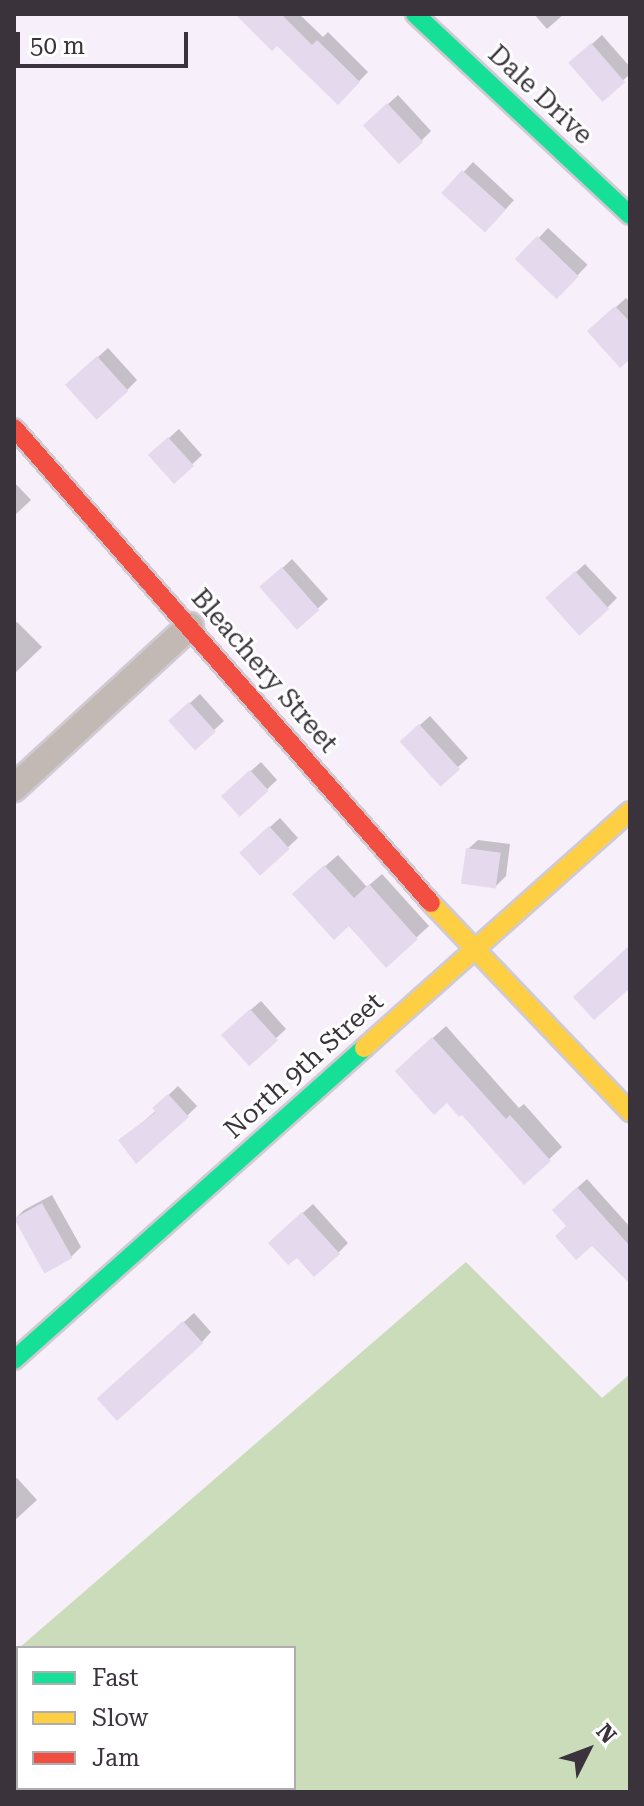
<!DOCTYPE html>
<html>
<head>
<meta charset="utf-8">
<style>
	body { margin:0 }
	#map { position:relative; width:644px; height:1806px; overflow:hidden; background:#f7effa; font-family:"Roboto Serif",serif }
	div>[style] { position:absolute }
	.forest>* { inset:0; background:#cadcb9 }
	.shadow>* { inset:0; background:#0003; transform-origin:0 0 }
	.building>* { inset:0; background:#e5daed; transform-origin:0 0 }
	.roads { filter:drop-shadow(2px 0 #d0cad3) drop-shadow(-2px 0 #d0cad3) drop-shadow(0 2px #d0cad3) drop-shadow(0 -2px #d0cad3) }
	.street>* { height:26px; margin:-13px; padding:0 13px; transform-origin:13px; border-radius:13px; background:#c3b9b4 }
	.fast>* { height:18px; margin:-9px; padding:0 9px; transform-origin:9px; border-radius:9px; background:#16e098 }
	.slow>* { height:18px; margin:-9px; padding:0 9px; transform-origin:9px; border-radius:9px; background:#ffcf43 }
	.jam>* { height:18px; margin:-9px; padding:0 9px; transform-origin:9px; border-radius:9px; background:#f24e42 }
	span { translate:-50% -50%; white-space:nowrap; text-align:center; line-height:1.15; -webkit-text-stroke:6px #fff; paint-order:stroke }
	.street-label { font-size:26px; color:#3a333b }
	.frame { position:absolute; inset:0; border:16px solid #3a333b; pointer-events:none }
	.legend { position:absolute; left:16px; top:1646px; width:280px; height:144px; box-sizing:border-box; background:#fff; border:2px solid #b0adb1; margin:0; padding:10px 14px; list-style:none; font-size:24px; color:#3a333b }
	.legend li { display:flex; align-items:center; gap:16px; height:40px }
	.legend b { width:40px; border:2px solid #b0adb1 }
	.north { position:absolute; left:548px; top:1710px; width:80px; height:80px; -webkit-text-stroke:6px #fff; paint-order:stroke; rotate:48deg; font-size:22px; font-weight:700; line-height:32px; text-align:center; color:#3a333b }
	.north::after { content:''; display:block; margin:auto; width:28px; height:36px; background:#3a333b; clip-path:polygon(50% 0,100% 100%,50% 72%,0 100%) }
	.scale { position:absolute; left:16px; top:32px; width:172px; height:36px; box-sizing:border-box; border:4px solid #3a333b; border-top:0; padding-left:10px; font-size:24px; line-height:28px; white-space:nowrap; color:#3a333b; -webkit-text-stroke:6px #fff; paint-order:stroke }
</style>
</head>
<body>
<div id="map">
	<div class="forest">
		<div style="clip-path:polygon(466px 1262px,602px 1398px,630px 1374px,630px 1792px,14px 1792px,14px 1652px,18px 1649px,18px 1788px,294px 1788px,294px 1648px,19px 1648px)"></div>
	</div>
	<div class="shadow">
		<div style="clip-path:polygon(238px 14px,299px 14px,323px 37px,328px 32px,368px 72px,338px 103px,277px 43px)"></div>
		<div style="clip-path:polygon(534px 14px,564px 14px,547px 29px)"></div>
		<div style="clip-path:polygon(602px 35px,630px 67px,630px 74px,603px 99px,581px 54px)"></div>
		<div style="clip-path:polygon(398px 95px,431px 131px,421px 141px,375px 116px)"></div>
		<div style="left:473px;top:162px;width:56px;height:42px;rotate:43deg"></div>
		<div style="left:548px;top:228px;width:54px;height:43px;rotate:43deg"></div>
		<div style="clip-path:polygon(626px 298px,630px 302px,630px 356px,599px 322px)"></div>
		<div style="clip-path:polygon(108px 348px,137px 380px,127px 390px,77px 376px)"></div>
		<div style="clip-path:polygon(179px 429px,202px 455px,174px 482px,160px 446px)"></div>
		<div style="clip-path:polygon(14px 482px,31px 500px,14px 516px)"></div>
		<div style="clip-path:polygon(292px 559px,328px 599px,298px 627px,272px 578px)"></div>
		<div style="clip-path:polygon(585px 564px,617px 598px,607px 608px,557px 589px)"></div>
		<div style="clip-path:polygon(17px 622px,42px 647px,14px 674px,14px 624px)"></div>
		<div style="clip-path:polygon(200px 694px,224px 721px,214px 730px,180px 712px)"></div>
		<div style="clip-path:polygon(430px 716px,468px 758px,458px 767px,412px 732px)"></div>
		<div style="clip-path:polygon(261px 762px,277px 780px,240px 814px,233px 787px)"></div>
		<div style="clip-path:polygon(280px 818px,298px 838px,260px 873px,251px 844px)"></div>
		<div style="clip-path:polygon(478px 840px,510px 844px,506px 876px,496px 886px,468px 849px)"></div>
		<div style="clip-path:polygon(338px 855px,367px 887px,382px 874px,429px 926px,386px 965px,307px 882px)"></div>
		<div style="clip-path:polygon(261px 1001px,286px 1029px,249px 1063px,233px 1025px)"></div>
		<div style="clip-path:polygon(446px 1026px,519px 1108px,524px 1104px,562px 1147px,525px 1182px,410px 1059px)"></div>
		<div style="clip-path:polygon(178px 1086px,197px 1106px,187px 1116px,120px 1141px,157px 1110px,155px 1108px)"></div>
		<div style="clip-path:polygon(587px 1179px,630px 1227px,630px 1281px,592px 1243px,564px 1200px)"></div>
		<div style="clip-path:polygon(52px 1195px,81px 1247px,71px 1257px,15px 1219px,24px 1210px)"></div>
		<div style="clip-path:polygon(313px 1204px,348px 1243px,338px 1253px,297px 1255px,280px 1233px)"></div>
		<div style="clip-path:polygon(194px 1313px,211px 1332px,202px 1342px,109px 1389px)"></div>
		<div style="clip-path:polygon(17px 1478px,37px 1500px,14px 1521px,14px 1480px)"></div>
	</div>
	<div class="building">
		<div style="clip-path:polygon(235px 14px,281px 14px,312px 45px,317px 40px,360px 82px,338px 105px,277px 46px,272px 51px)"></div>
		<div style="left:591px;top:43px;width:52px;height:30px;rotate:49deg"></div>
		<div style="left:387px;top:103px;width:53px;height:33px;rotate:47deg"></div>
		<div style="left:462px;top:170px;width:59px;height:31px;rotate:42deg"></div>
		<div style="left:537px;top:236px;width:58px;height:32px;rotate:44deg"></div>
		<div style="clip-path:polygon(615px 306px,630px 322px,630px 359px,620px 368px,587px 331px)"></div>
		<div style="left:97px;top:356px;width:47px;height:43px;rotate:48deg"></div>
		<div style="left:168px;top:437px;width:39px;height:27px;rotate:48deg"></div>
		<div style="left:282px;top:567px;width:57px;height:30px;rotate:49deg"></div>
		<div style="left:575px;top:571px;width:51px;height:40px;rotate:48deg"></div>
		<div style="left:189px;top:702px;width:40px;height:28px;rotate:48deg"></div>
		<div style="left:419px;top:724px;width:61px;height:26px;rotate:48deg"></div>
		<div style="left:250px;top:770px;width:28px;height:39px;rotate:48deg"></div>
		<div style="left:269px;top:826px;width:31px;height:40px;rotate:48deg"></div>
		<div style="left:466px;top:848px;width:35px;height:36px;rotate:8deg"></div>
		<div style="clip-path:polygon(324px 865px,354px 898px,369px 884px,418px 939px,386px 968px,349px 926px,334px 940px,292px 894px)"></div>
		<div style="clip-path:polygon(630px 945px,630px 988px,594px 1020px,573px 997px)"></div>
		<div style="left:250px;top:1009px;width:42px;height:39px;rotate:48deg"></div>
		<div style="clip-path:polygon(432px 1037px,506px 1119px,510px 1115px,551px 1161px,524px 1185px,462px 1115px,459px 1117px,447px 1103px,434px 1115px,395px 1071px)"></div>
		<div style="clip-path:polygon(168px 1094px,189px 1117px,136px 1164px,118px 1140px,156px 1112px,152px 1108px)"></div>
		<div style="clip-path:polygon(577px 1187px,630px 1246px,630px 1284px,592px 1246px,576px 1260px,555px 1236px,566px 1226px,552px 1210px)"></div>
		<div style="left:42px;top:1203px;width:63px;height:32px;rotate:61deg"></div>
		<div style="clip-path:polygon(302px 1212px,340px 1254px,314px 1277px,297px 1258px,288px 1265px,268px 1243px)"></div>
		<div style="left:183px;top:1321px;width:30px;height:116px;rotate:48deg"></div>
	</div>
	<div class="roads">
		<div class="street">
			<div style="left:14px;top:788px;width:239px;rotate:-42.6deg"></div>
		</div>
		<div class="fast">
			<div style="left:415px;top:14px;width:294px;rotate:43.1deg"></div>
			<div style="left:14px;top:1360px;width:469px;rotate:-41.7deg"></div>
		</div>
		<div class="slow">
			<div style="left:431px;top:903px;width:289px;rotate:46.4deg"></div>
			<div style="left:364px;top:1048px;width:356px;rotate:-41.7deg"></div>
		</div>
		<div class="jam">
			<div style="left:14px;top:428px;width:632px;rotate:48.72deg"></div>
		</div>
	</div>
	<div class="street-label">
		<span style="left:540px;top:95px;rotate:43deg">Dale Drive</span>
		<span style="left:264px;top:671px;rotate:49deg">Bleachery Street</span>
		<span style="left:304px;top:1066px;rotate:-42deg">North 9th Street</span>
	</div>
	<div class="frame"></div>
	<ul class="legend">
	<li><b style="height:10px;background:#16e098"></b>Fast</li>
	<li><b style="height:10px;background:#ffcf43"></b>Slow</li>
	<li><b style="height:10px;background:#f24e42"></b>Jam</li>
	</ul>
	<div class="north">N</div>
	<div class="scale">50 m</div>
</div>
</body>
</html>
